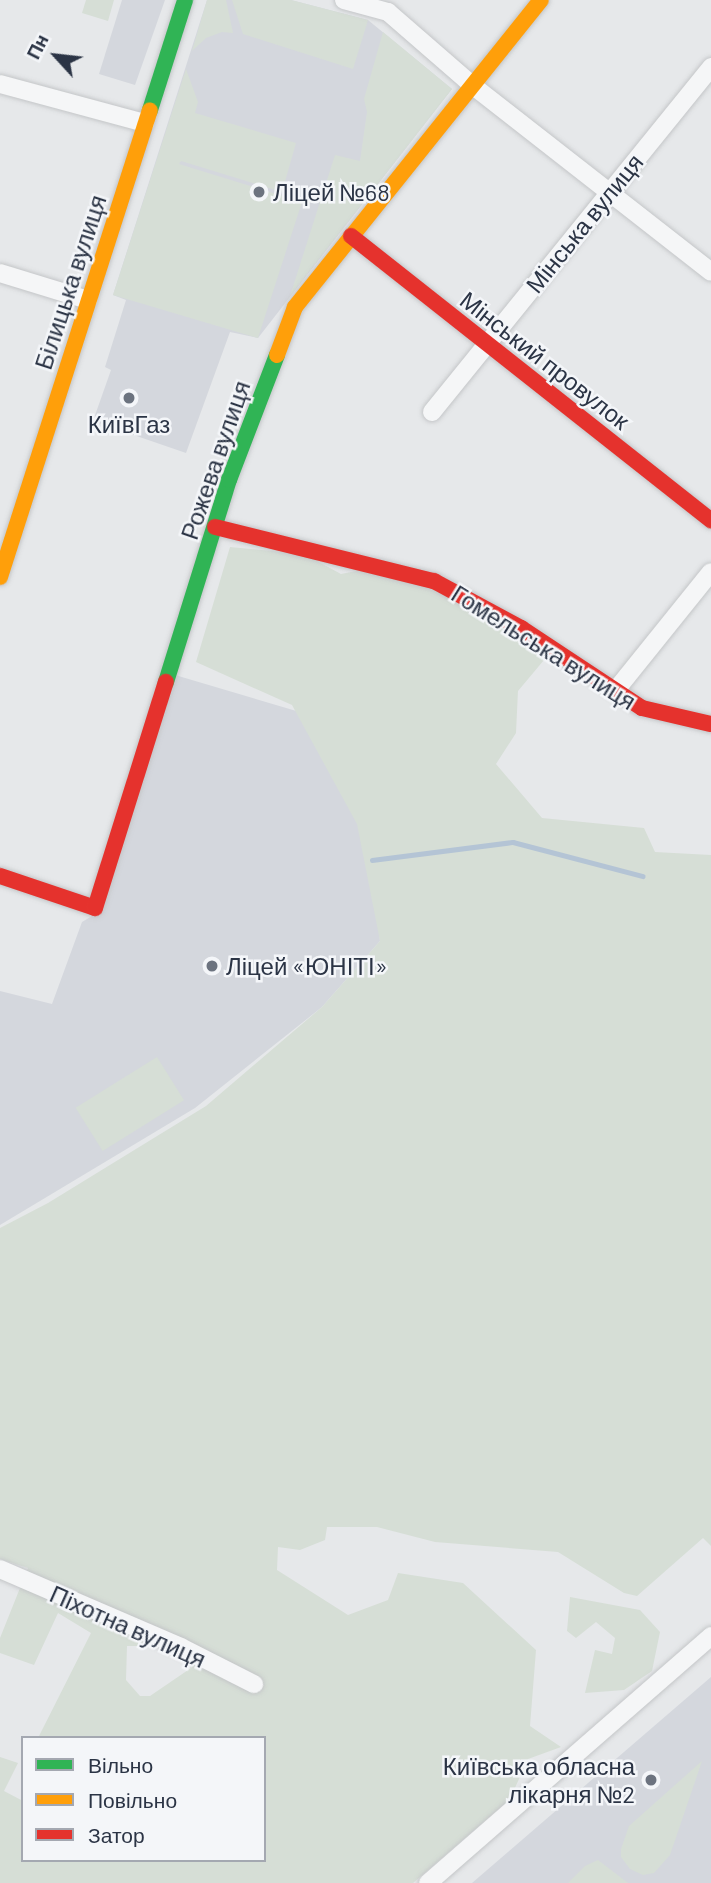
<!DOCTYPE html>
<meta charset="utf-8">
<style>
body{margin:0}
#map{position:relative;width:711px;height:1883px;overflow:hidden;background:#e6e8ea;font-family:Barlow,sans-serif}
div>[style]{position:absolute}
[style*='--x']{left:calc(var(--x)*1px);top:calc(var(--y)*1px);width:calc(var(--w)*1px);rotate:calc(var(--a)*1deg)}
.built>*{inset:0;background:#d4d7dd}
.green>*{inset:0;background:#d6ded6;transform-origin:0 0}
.stream>*{height:4.5px;margin:-2.25px;padding:0 2.25px;transform-origin:2.25px;border-radius:2.25px;background:#b4c4d5}
.roads{filter:drop-shadow(0 0 2px #c4c6c8) drop-shadow(0 0 2px #c4c6c8)}
.street>*{height:18px;margin:-9px;padding:0 9px;transform-origin:9px;border-radius:9px;background:#f5f6f7}
.fast>*{height:16px;margin:-8px;padding:0 8px;transform-origin:8px;border-radius:8px;background:#30b455}
.slow>*{height:16px;margin:-8px;padding:0 8px;transform-origin:8px;border-radius:8px;background:#ff9f0a}
.jam>*{height:16px;margin:-8px;padding:0 8px;transform-origin:8px;border-radius:8px;background:#e5322d}
.dots>*{width:19px;height:19px;translate:-50% -50%;box-sizing:border-box;border:4px solid #f4f6f9;border-radius:50%}
span{translate:-50% -50%;white-space:nowrap;text-align:center;line-height:1.15;-webkit-text-stroke:5px #f4f6f9;paint-order:stroke}
.poi-label{font-size:24px;color:#2b3445}
.left{translate:0 -50%;text-align:left}
.right{translate:-100% -50%;text-align:right}
.street-label{font-size:24px;color:#2b3445}
.legend{position:absolute;left:21px;top:1736px;width:245px;height:126px;box-sizing:border-box;background:#f4f6f9;border:2px solid #a4a8b1;margin:0;padding:9px 12px;list-style:none;font-size:21px;color:#2b3445}
.legend li{display:flex;align-items:center;gap:14px;height:35px}
.legend b{width:35px;border:2px solid #a4a8b1}
.north{position:absolute;left:21px;top:21px;width:70px;height:70px;-webkit-text-stroke:5px #f4f6f9;paint-order:stroke;rotate:297deg;font-size:19px;font-weight:700;line-height:28px;text-align:center;color:#2b3445}
.north::after{content:'';display:block;margin:auto;width:24px;height:32px;background:#2b3445;clip-path:polygon(50% 0,100% 100%,50% 72%,0 100%)}
</style>
<div id="map">
<div class="built">
<i style="clip-path:polygon(122px 0,165px 0,135px 85px,99px 74px)"></i>
<i style="clip-path:polygon(207px 0,291px 0,368px 20px,452px 89px,258px 338px,230px 332px,186px 453px,93px 421px,111px 370px,105px 367px,126px 300px,113px 295px)"></i>
<i style="clip-path:polygon(175px 675px,320px 718px,370px 840px,380px 941px,322px 1007px,195px 1108px,0 1225px,0 991px,52px 1004px,82px 922px,97px 913px)"></i>
<i style="clip-path:polygon(711px 1677px,711px 1883px,472px 1883px)"></i>
</div>
<div class="green">
<i style="clip-path:polygon(86px 0,114px 0,108px 21px,82px 13px)"></i>
<i style="clip-path:polygon(207px 0,226px 0,233px 33px,222px 32px,206px 38px,192px 51px)"></i>
<i style="clip-path:polygon(232px 0,291px 0,368px 20px,353px 69px,243px 34px)"></i>
<i style="clip-path:polygon(383px 32px,452px 89px,290px 296px,335px 155px,360px 161px,367px 112px,364px 99px)"></i>
<i style="clip-path:polygon(186px 69px,198px 102px,195px 113px,296px 143px,282px 192px,181px 161px,179px 164px,302px 202px,258px 338px,113px 295px)"></i>
<i style="clip-path:polygon(evenodd,230px 547px,304px 554px,341px 574px,372px 568px,433px 585px,524px 636px,544px 660px,518px 691px,516px 733px,496px 764px,542px 818px,644px 828px,655px 852px,711px 855px,711px 1546px,703px 1538px,637px 1596px,624px 1593px,558px 1552px,435px 1542px,377px 1527px,327px 1527px,325px 1540px,300px 1550px,278px 1547px,277px 1570px,348px 1615px,388px 1600px,398px 1573px,463px 1583px,536px 1650px,530px 1726px,561px 1747px,528px 1759px,510px 1799px,413px 1883px,0 1883px,0 1757px,18px 1763px,4px 1791px,23px 1801px,23px 1860px,264px 1860px,264px 1738px,38px 1738px,91px 1633px,58px 1613px,34px 1665px,0 1653px,0 1638px,28px 1568px,0 1559px,0 1228px,48px 1203px,206px 1106px,322px 1007px,380px 941px,357px 824px,292px 705px,196px 662px,230px 547px,127px 1646px,162px 1646px,191px 1668px,150px 1696px,140px 1696px,126px 1680px,127px 1646px)"></i>
<i style="left:157px;top:1057px;width:51px;height:96px;rotate:58deg"></i>
<i style="clip-path:polygon(570px 1597px,640px 1610px,660px 1632px,652px 1671px,624px 1690px,585px 1693px,595px 1650px,612px 1654px,615px 1638px,596px 1622px,576px 1638px,567px 1631px)"></i>
<i style="clip-path:polygon(702px 1761px,670px 1855px,654px 1873px,643px 1875px,630px 1869px,621px 1857px,621px 1849px,629px 1826px)"></i>
<i style="clip-path:polygon(598px 1860px,628px 1883px,568px 1883px,585px 1866px)"></i>
</div>
<div class="stream">
<i style="--x:372;--y:860;--w:142;--a:-7.3"></i>
<i style="--x:513;--y:842;--w:134;--a:14.7"></i>
</div>
<div class="roads">
<div class="street">
<i style="--x:344;--y:0;--w:46;--a:15.3"></i>
<i style="--x:388;--y:12;--w:111;--a:41"></i>
<i style="--x:472;--y:85;--w:303;--a:38"></i>
<i style="--x:0;--y:84;--w:150;--a:15.1"></i>
<i style="--x:0;--y:273;--w:92;--a:17.1"></i>
<i style="--x:432;--y:412;--w:444;--a:-51"></i>
<i style="--x:616;--y:690;--w:151;--a:-51.2"></i>
<i style="--x:0;--y:1569;--w:197;--a:23.3"></i>
<i style="--x:181;--y:1647;--w:82;--a:26.9"></i>
<i style="--x:428;--y:1883;--w:376;--a:-41.1"></i>
</div>
<div class="fast">
<i style="--x:150;--y:110;--w:115;--a:-72.3"></i>
<i style="--x:166;--y:682;--w:212;--a:-72.7"></i>
<i style="--x:229;--y:480;--w:134;--a:-69"></i>
</div>
<div class="slow">
<i style="--x:277;--y:355;--w:51;--a:-69.4"></i>
<i style="--x:295;--y:307;--w:393;--a:-51.3"></i>
<i style="--x:0;--y:577;--w:490;--a:-72.2"></i>
</div>
<div class="jam">
<i style="--x:351;--y:236;--w:459;--a:38.3"></i>
<i style="--x:215;--y:527;--w:226;--a:13.9"></i>
<i style="--x:434;--y:581;--w:99;--a:28.4"></i>
<i style="--x:521;--y:628;--w:145;--a:33.5"></i>
<i style="--x:642;--y:708;--w:71;--a:13.1"></i>
<i style="--x:0;--y:876;--w:100;--a:18.6"></i>
<i style="--x:95;--y:908;--w:237;--a:-72.6"></i>
</div>
</div>
<div class="dots">
<i style="left:259px;top:192px;background:#6c737f"></i>
<i style="left:129px;top:398px;background:#6c737f"></i>
<i style="left:212px;top:966px;background:#6c737f"></i>
<i style="left:651px;top:1780px;background:#6c737f"></i>
</div>
<div class="poi-label">
<span class="left" style="left:273px;top:192px">Ліцей №68</span>
<span style="left:129px;top:424px">КиївГаз</span>
<span class="left" style="left:226px;top:966px">Ліцей «ЮНІТІ»</span>
<span class="right" style="left:635px;top:1780px">Київська обласна<br>лікарня №2</span>
</div>
<div class="street-label">
<span style="left:584px;top:223px;rotate:-51deg">Мінська вулиця</span>
<span style="left:70px;top:282px;rotate:-72deg">Білицька вулиця</span>
<span style="left:545px;top:360px;rotate:38deg">Мінський провулок</span>
<span style="left:215px;top:460px;rotate:-71deg">Рожева вулиця</span>
<span style="left:544px;top:647px;rotate:32deg">Гомельська вулиця</span>
<span style="left:128px;top:1626px;rotate:24deg">Піхотна вулиця</span>
</div>
<ul class="legend">
<li><b style="height:9px;background:#30b455"></b>Вільно</li>
<li><b style="height:9px;background:#ff9f0a"></b>Повільно</li>
<li><b style="height:9px;background:#e5322d"></b>Затор</li>
</ul>
<div class="north">Пн</div>
</div>
